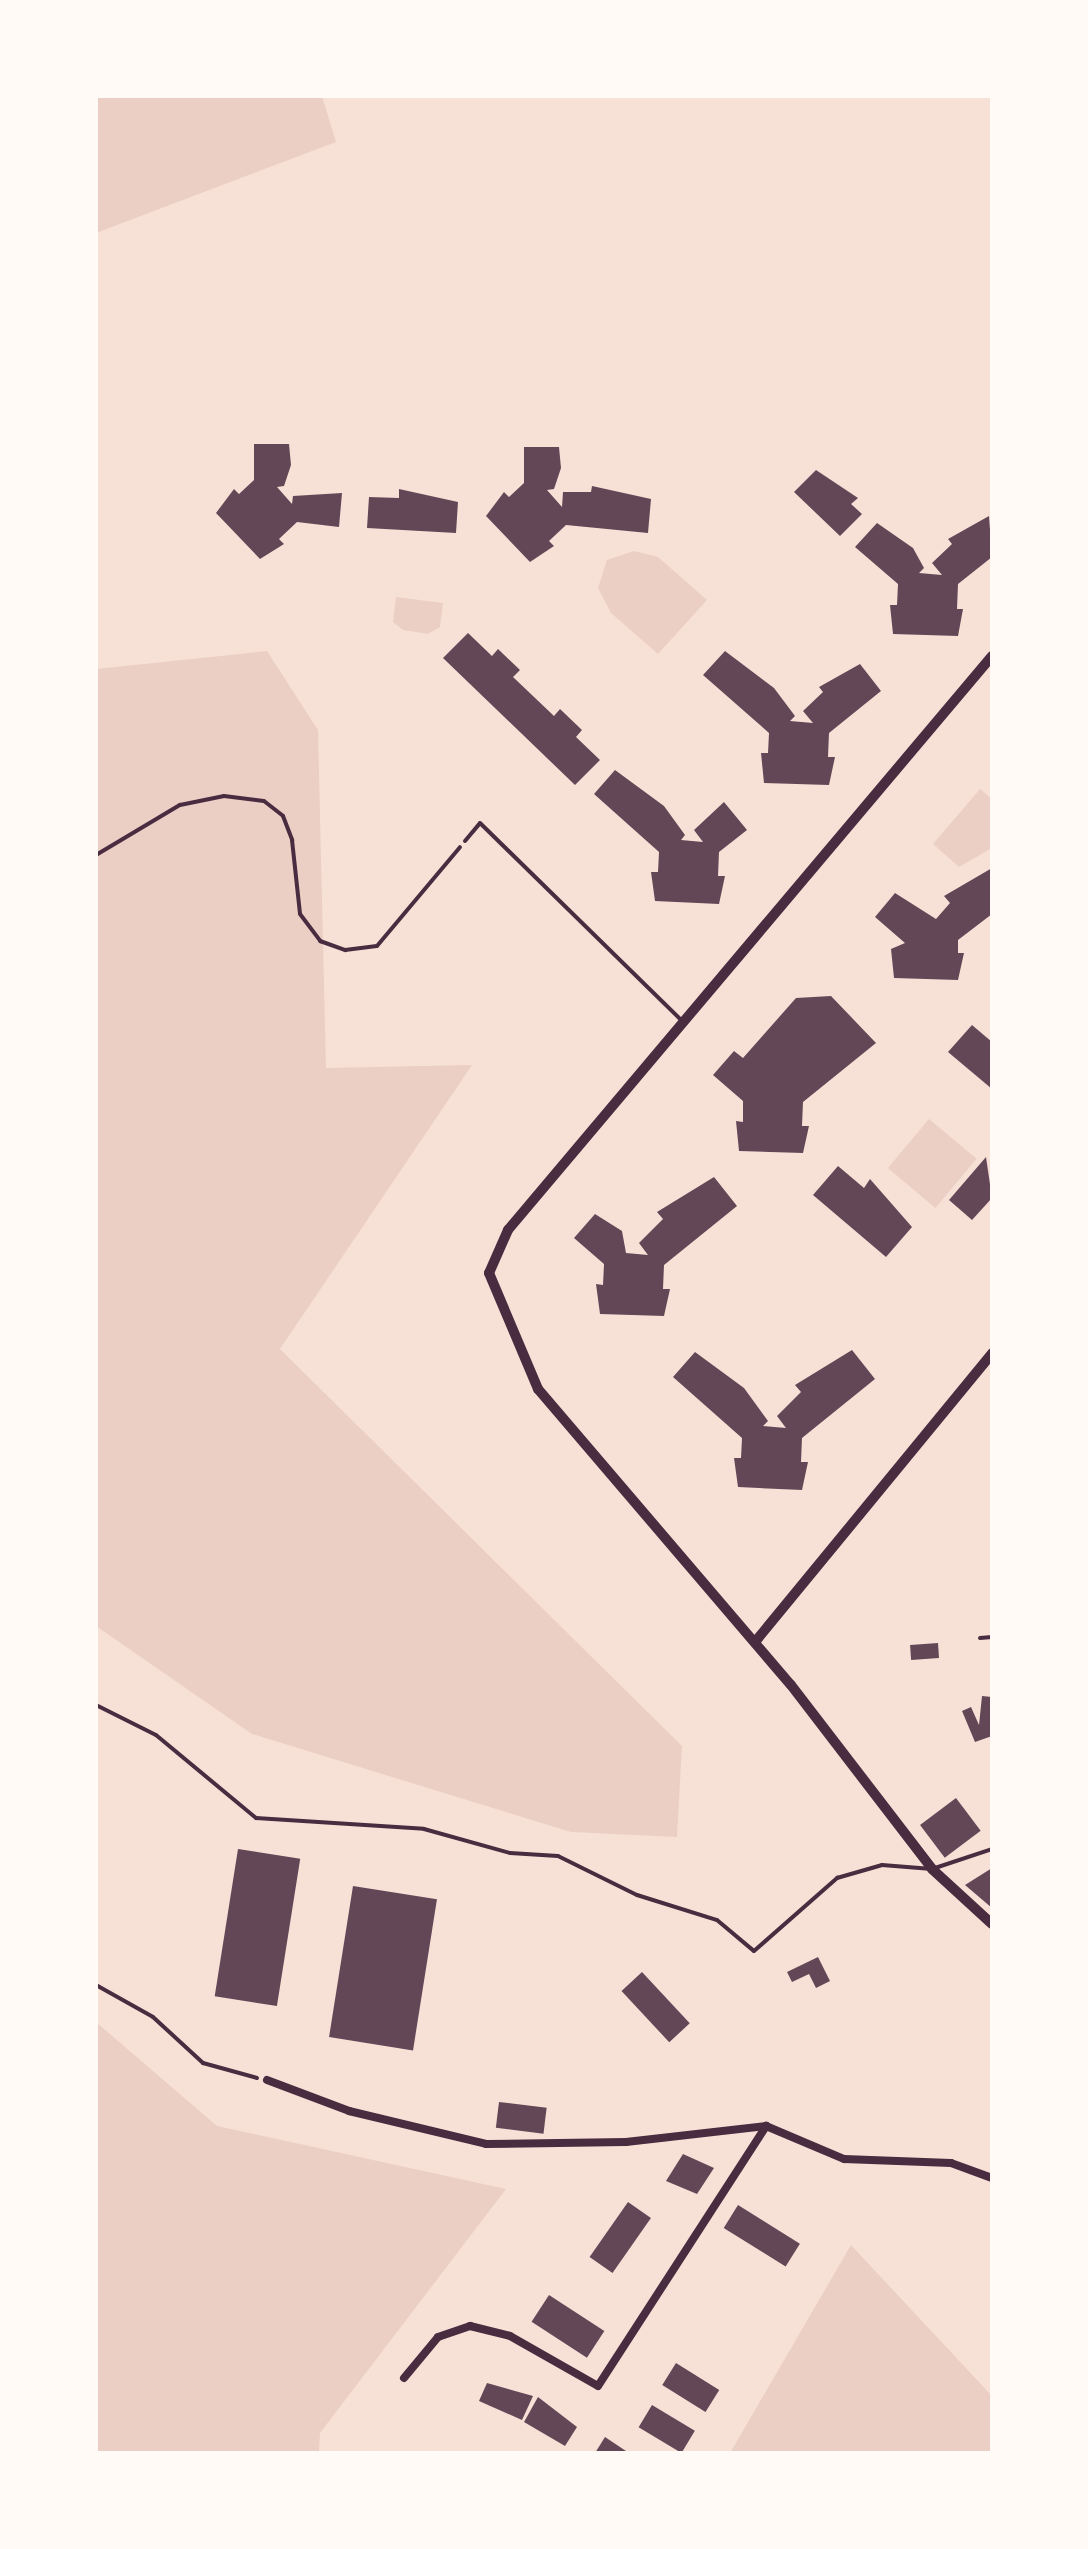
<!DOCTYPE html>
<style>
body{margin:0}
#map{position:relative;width:1088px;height:2549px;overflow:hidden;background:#f7e1d7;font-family:Figtree,sans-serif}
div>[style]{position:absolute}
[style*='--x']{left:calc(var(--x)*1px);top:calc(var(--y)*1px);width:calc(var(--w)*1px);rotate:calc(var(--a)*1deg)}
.green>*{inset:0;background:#ebcfc5;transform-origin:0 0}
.building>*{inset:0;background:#644757;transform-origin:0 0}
.path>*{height:4px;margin:-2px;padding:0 2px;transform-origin:2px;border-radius:2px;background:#4a2c40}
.service>*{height:4px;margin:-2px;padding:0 2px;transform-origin:2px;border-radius:2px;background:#4a2c40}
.minor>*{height:8px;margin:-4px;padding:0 4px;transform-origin:4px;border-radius:4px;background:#4a2c40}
.tertiary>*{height:10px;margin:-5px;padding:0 5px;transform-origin:5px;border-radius:5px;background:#4a2c40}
span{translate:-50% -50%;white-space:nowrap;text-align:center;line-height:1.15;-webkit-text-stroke:8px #fffaf5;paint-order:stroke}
.frame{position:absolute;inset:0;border:98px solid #fffaf5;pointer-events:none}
</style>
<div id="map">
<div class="green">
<i style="clip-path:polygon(96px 96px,322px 96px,336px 142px,96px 233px)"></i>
<i style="clip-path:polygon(634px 551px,658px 557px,707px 600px,658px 654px,611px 613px,598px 588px,607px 560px)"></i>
<i style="clip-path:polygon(396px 597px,443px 603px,440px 627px,428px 634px,403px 630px,393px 622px)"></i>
<i style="clip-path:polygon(267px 651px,318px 730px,326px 1068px,472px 1065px,280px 1349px,682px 1746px,677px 1837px,571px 1832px,252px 1734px,96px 1626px,96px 669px)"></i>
<i style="clip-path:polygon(980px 789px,992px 799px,992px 848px,959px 867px,933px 844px)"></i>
<i style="left:929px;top:1119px;width:62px;height:64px;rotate:40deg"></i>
<i style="clip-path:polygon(96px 2022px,217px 2126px,506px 2189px,320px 2433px,319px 2453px,96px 2453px)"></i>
<i style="clip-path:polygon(851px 2245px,992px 2396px,992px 2453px,730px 2453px)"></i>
</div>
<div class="building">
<i style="clip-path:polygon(254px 444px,289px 444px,291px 465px,284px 486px,277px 487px,292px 504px,293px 496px,342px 493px,339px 527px,297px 522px,279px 539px,284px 544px,260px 559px,216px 513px,234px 489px,239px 494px,254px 480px)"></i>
<i style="clip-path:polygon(524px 447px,559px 447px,561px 468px,554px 489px,547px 490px,562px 507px,563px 492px,591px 492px,592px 486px,651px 499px,648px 533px,566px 525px,549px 541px,554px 546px,530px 562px,486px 516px,504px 492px,509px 497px,524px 483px)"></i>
<i style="clip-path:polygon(816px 470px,858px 498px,851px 504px,862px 514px,840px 536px,794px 492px)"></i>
<i style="clip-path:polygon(399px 489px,458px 502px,456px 533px,367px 528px,369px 497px,399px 498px)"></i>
<i style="clip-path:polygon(989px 516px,992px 557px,958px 584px,957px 609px,963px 609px,958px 636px,893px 634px,890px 605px,897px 605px,898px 584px,855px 547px,877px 523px,913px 548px,924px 568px,919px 573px,942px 575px,932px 563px,952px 544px,948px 539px)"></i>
<i style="clip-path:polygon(468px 633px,492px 656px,498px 649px,520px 670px,513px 677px,554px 716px,560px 709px,582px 730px,576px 737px,600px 760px,575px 785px,443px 658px)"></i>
<i style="clip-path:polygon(725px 651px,774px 688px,795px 716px,790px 721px,813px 723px,803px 711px,823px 692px,819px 687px,860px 664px,881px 691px,829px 733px,828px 757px,835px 757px,829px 785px,764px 783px,761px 753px,768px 753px,769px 733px,703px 675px)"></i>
<i style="clip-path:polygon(615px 770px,664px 806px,685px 835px,681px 840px,703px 842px,694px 830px,724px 802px,747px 830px,719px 852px,718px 876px,725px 876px,719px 904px,655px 901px,651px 872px,658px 872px,659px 852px,594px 794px)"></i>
<i style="clip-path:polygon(992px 868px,992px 914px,958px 940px,958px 953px,964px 953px,958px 980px,894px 978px,891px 949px,905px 943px,875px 917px,895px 893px,936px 919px,950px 903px,944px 896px)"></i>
<i style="clip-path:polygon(831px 996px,876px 1043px,803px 1102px,802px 1126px,809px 1126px,803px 1153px,739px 1151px,736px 1121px,743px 1122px,743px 1101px,713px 1075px,734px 1051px,743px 1058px,796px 998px)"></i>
<i style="clip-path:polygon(972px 1025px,992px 1042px,992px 1089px,948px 1052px)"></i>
<i style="clip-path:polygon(986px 1157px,992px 1198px,972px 1220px,949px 1200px)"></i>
<i style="clip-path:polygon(838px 1166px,864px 1188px,870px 1179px,912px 1227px,886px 1257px,813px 1195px)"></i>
<i style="clip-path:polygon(714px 1177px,737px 1206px,664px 1265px,663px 1289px,670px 1289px,664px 1316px,600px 1314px,596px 1284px,603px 1285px,604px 1264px,574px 1238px,595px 1214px,622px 1231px,626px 1253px,648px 1255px,639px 1243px,663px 1219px,657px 1212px)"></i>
<i style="clip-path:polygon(852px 1350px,875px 1379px,802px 1438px,801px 1462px,808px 1462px,802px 1490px,738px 1487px,734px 1458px,741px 1458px,742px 1438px,673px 1377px,695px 1352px,744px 1388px,768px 1421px,763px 1426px,786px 1428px,777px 1416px,801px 1392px,795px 1385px)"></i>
<i style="left:938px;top:1643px;width:15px;height:28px;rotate:86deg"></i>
<i style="clip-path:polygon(982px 1696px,992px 1697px,992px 1736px,975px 1742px,962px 1711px,971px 1707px,979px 1725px)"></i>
<i style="left:956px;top:1798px;width:41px;height:45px;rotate:53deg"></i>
<i style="left:238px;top:1849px;width:63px;height:149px;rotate:9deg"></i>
<i style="clip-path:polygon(992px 1868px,992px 1908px,965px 1885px)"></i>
<i style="left:353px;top:1886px;width:85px;height:153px;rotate:9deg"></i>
<i style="clip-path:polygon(818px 1957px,830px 1981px,816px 1988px,809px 1974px,792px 1982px,787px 1972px)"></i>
<i style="left:642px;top:1972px;width:70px;height:28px;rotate:47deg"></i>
<i style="left:499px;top:2102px;width:48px;height:26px;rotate:7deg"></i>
<i style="clip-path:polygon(683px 2154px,714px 2168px,697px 2194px,666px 2181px)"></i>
<i style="left:628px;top:2202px;width:28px;height:67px;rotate:35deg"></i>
<i style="left:738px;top:2205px;width:73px;height:27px;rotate:32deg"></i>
<i style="left:549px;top:2295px;width:66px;height:32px;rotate:33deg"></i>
<i style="left:676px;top:2363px;width:51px;height:26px;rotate:32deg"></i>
<i style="clip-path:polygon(487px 2383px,533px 2396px,522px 2420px,479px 2401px)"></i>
<i style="clip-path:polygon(538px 2397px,577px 2427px,565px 2446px,524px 2422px)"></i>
<i style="left:652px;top:2405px;width:50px;height:26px;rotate:31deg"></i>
<i style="clip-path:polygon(605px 2437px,629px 2453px,595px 2453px)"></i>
</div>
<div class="path">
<i style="--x:96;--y:855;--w:98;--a:-30.8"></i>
<i style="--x:180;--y:805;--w:45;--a:-11.6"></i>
<i style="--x:224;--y:796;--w:40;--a:7.1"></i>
<i style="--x:264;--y:801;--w:24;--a:38"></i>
<i style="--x:283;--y:816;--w:26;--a:69"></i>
<i style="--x:292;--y:840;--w:74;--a:83.8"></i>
<i style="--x:300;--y:914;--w:34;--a:53"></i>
<i style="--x:320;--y:941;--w:27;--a:20"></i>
<i style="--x:345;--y:950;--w:32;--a:-7"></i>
<i style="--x:377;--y:946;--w:129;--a:-50"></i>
<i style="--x:96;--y:1985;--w:65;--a:29.3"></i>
<i style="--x:153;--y:2017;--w:68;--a:42.6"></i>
<i style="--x:203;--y:2063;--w:56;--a:15.5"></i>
</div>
<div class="service">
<i style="--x:465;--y:841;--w:23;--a:-50"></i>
<i style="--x:480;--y:823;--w:283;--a:44.4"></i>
<i style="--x:980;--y:1638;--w:12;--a:-5"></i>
<i style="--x:96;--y:1705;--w:67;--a:26.6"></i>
<i style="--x:156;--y:1735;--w:130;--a:39.7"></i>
<i style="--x:256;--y:1818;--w:168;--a:3.7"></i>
<i style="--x:424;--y:1829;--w:89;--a:15.6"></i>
<i style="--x:510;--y:1853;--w:48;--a:3.6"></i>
<i style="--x:558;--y:1856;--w:88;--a:26.3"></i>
<i style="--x:637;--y:1895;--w:84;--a:17.4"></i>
<i style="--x:717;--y:1920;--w:48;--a:40"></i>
<i style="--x:754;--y:1951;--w:111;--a:-41.3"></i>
<i style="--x:837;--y:1878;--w:47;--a:-16.1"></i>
<i style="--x:882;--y:1865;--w:50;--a:4.6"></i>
<i style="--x:932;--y:1869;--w:63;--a:-18.4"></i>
</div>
<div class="minor">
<i style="--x:267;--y:2080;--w:88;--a:20.7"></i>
<i style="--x:349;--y:2111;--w:141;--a:13.5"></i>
<i style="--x:486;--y:2144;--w:140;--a:-0.8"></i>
<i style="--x:626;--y:2142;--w:141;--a:-6.5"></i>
<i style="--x:766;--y:2126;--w:85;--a:22.9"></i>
<i style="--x:844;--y:2159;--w:107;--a:2.1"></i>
<i style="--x:951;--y:2163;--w:44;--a:20.1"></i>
<i style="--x:404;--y:2378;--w:53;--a:-50.3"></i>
<i style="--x:438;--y:2337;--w:34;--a:-19"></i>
<i style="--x:470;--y:2326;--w:41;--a:14"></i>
<i style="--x:510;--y:2336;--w:101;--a:29.6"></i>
<i style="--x:598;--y:2386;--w:310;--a:-57.1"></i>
</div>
<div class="tertiary">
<i style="--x:992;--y:656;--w:751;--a:130.14"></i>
<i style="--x:508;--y:1230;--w:47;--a:113.8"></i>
<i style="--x:489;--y:1273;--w:126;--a:67.1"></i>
<i style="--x:538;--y:1389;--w:389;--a:49.5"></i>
<i style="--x:791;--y:1685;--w:232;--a:52.5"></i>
<i style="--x:932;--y:1869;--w:81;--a:42.5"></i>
<i style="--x:755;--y:1642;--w:374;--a:-50.6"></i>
</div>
<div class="frame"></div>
</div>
